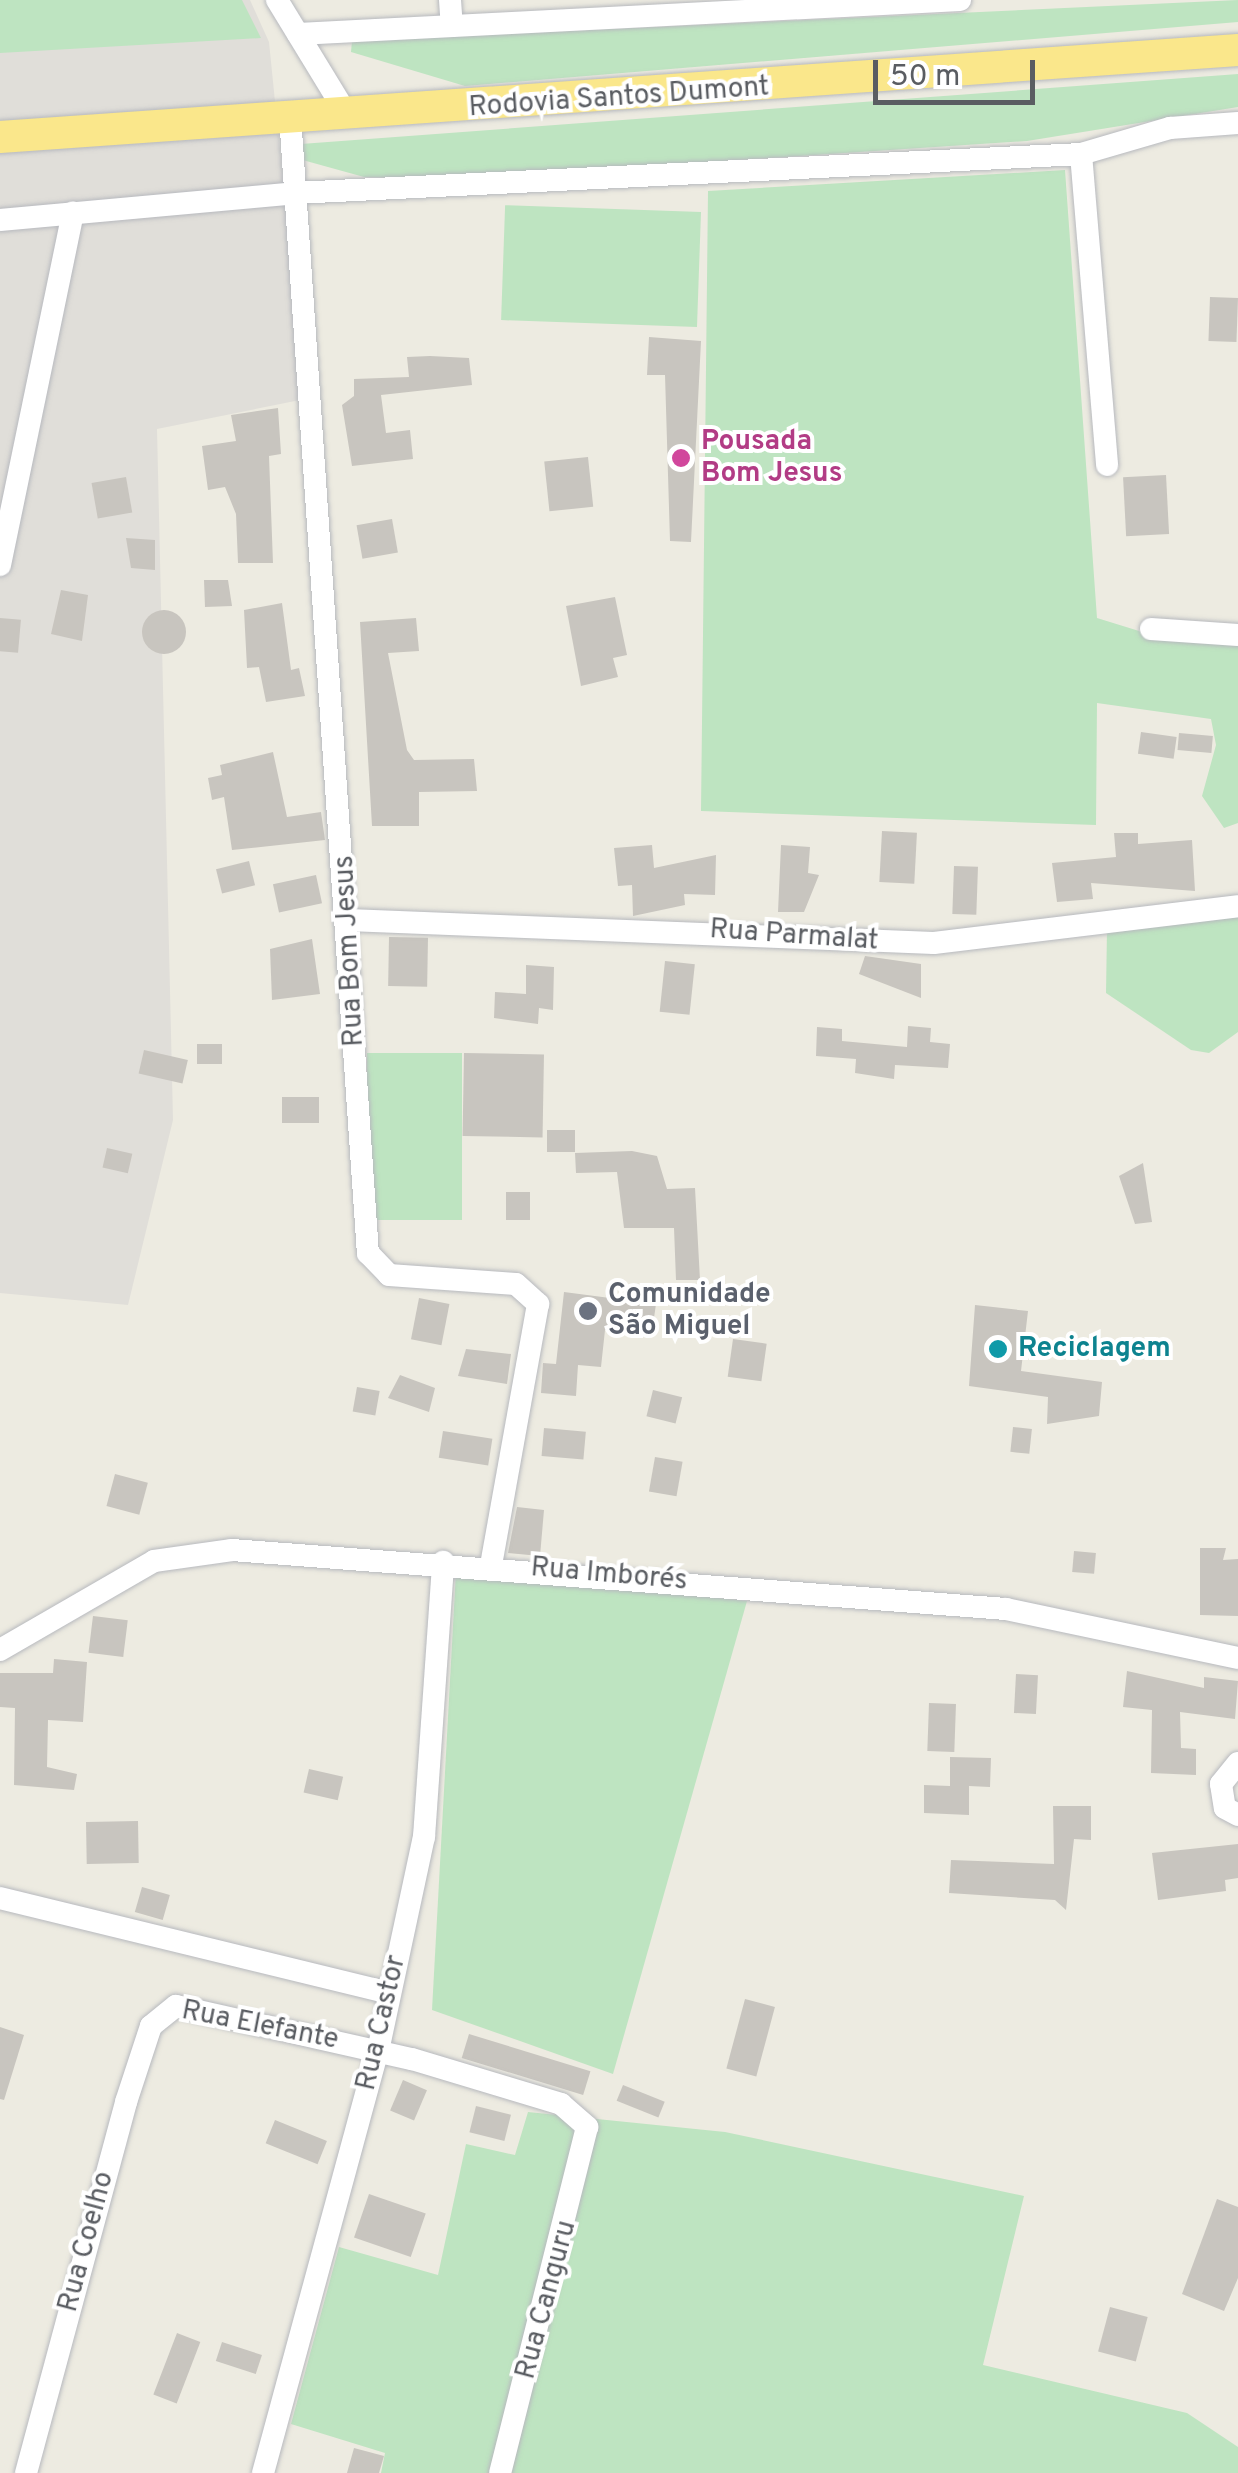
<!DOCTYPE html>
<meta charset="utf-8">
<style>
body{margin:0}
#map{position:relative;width:1238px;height:2473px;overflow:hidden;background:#edebe1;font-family:Overpass,sans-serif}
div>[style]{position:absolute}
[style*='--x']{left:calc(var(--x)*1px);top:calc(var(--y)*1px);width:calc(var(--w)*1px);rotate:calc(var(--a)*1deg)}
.industrial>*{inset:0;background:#e0ded9}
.green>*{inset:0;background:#bee4c1;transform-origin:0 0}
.building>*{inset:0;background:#c8c5bf;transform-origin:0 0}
.round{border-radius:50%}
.roads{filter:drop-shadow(0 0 2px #b7b9be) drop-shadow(0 0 2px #b7b9be)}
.minor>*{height:22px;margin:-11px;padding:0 11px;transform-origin:11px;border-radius:11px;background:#fff}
.highway>*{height:32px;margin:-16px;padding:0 16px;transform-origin:16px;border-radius:16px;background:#fae78b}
.dots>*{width:28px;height:28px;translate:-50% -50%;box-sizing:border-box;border:5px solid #fff;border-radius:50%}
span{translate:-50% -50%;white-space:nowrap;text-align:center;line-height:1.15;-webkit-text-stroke:8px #fff;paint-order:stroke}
.street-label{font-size:28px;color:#5a5d62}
.hotel-label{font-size:28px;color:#b23c85;font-weight:700}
.left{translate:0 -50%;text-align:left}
.worship-label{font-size:28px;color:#5b616d;font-weight:700}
.culture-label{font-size:28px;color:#0d838f;font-weight:700}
.scale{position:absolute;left:873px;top:60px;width:162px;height:45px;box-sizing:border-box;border:5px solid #5a5d62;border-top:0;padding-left:12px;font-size:30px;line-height:35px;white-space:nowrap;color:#5a5d62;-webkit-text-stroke:8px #fff;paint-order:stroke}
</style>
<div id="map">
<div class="industrial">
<i style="clip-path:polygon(0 0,250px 0,269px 42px,305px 399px,157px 429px,173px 1120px,128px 1305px,0 1293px)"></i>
</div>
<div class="green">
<i style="clip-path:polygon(0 0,242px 0,261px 38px,0 53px)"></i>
<i style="clip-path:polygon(1238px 0,1238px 22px,465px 86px,351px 52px,352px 41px)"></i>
<i style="clip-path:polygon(1238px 74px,1238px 107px,1027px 141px,449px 179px,364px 177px,299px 159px,301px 144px)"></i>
<i style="clip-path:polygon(1065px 170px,1097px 618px,1152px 635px,1238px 641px,1238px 823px,1224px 828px,1202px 796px,1216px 745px,1211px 719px,1097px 703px,1096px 825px,701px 811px,708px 191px)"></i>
<i style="left:701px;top:212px;width:115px;height:196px;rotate:92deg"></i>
<i style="clip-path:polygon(1238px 915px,1238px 1032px,1209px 1053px,1191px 1050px,1106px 993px,1107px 930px)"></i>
<i style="left:367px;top:1053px;width:95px;height:167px"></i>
<i style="clip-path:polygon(456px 1571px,747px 1601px,613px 2074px,432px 2010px)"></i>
<i style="clip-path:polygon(528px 2112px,725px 2132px,1024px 2196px,983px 2365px,1187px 2413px,1238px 2447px,1238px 2473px,381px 2473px,385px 2453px,291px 2424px,339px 2247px,438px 2275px,466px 2144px,515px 2155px)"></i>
</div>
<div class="building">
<i style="left:1210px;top:297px;width:28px;height:44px;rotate:2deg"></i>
<i style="clip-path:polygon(649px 337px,701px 341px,691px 542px,670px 541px,665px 375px,647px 375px)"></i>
<i style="clip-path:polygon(430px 356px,469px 358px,472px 385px,381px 395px,386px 433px,410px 430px,413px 459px,352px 466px,342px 405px,354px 396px,354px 379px,409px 377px,407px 357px)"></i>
<i style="clip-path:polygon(278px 408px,281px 454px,269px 456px,273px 563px,238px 563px,236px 514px,225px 487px,208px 490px,202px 446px,236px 441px,231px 415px)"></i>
<i style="left:588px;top:457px;width:50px;height:44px;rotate:84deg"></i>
<i style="left:1166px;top:475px;width:59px;height:43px;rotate:87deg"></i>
<i style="left:126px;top:477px;width:36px;height:35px;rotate:80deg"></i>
<i style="left:392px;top:519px;width:34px;height:36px;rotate:80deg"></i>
<i style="clip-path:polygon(126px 538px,155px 540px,155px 570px,131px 568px)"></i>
<i style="clip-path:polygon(204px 580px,228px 580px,232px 606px,205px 607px)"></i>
<i style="clip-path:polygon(61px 590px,88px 595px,82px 641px,51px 634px)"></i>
<i style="clip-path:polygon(615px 597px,627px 655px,613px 658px,618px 677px,581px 686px,566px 606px)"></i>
<i style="clip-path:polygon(282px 603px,291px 670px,299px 668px,305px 696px,266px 702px,259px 667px,247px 668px,244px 610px)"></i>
<i class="round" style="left:142px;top:610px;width:44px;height:44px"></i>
<i style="left:0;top:618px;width:21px;height:33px;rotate:5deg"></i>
<i style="clip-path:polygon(416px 618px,419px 651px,388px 653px,407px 750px,414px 760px,474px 759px,477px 791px,419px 792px,419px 826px,372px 826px,360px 622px)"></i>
<i style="left:1141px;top:732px;width:36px;height:22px;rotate:8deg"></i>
<i style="left:1179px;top:733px;width:34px;height:17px;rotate:5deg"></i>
<i style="clip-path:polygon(273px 752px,287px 817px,321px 812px,325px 840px,232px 850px,224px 797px,212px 800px,208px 778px,222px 775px,220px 765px)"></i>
<i style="left:882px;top:831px;width:35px;height:51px;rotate:3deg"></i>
<i style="clip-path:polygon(1114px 833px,1138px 833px,1138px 844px,1192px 840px,1195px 891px,1091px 883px,1093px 899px,1057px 902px,1052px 863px,1116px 857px)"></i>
<i style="clip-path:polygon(652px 845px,654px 868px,716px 855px,715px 895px,684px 894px,685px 905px,633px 916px,632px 885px,618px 886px,614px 848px)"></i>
<i style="clip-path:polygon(781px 845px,810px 847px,808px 873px,819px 875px,804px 912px,778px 912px)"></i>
<i style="left:249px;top:861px;width:25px;height:34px;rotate:76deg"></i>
<i style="left:954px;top:866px;width:24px;height:48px;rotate:2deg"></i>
<i style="left:316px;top:875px;width:29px;height:44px;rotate:78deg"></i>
<i style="left:389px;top:937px;width:39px;height:49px;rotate:1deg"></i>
<i style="clip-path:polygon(312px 939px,320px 994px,272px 1000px,270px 949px)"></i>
<i style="clip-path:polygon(865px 956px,921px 964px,921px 998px,859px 974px)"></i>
<i style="left:665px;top:961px;width:30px;height:51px;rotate:6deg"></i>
<i style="clip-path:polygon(526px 965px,554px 967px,553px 1010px,539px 1008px,538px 1024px,494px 1018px,495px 992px,526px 994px)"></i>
<i style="clip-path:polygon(908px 1026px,931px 1028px,930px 1042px,950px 1044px,948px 1068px,895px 1065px,894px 1079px,855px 1073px,856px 1059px,816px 1056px,817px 1027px,842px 1029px,842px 1041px,907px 1047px)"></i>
<i style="left:197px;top:1044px;width:25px;height:20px"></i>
<i style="left:144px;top:1050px;width:45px;height:24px;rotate:13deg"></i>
<i style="left:464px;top:1053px;width:80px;height:83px;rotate:1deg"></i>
<i style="left:282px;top:1097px;width:37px;height:26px"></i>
<i style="left:547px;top:1130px;width:28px;height:22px"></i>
<i style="left:107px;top:1148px;width:26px;height:20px;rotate:13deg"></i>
<i style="clip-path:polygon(632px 1151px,657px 1156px,667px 1189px,695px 1188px,700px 1280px,676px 1280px,674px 1228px,624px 1228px,617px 1172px,576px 1173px,575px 1153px)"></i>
<i style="clip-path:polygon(1143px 1163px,1152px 1222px,1135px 1224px,1119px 1176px)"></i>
<i style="left:506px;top:1192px;width:24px;height:28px"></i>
<i style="clip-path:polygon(564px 1292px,656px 1304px,652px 1332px,605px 1330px,601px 1367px,578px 1365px,576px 1396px,541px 1393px,543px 1363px,556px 1364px)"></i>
<i style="left:419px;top:1298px;width:31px;height:42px;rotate:11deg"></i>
<i style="clip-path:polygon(975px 1305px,1028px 1311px,1021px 1371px,1102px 1382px,1099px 1416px,1047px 1424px,1048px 1397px,969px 1386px)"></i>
<i style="left:733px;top:1339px;width:34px;height:38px;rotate:8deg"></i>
<i style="clip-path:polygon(466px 1349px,511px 1354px,507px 1384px,458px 1376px)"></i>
<i style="clip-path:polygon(400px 1375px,435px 1388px,429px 1412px,388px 1398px)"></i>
<i style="left:357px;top:1387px;width:23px;height:25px;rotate:10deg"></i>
<i style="left:653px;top:1390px;width:30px;height:27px;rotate:14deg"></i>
<i style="left:1013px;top:1427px;width:19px;height:25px;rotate:6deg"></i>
<i style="left:544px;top:1428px;width:42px;height:28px;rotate:5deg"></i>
<i style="left:443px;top:1431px;width:50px;height:27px;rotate:9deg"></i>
<i style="left:655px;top:1457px;width:28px;height:35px;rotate:10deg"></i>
<i style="left:115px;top:1474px;width:34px;height:33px;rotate:15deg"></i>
<i style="clip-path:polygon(517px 1507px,544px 1510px,540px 1556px,508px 1553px)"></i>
<i style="clip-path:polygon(1200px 1548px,1226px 1548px,1223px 1560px,1238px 1559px,1238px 1616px,1200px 1615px)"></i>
<i style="left:1074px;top:1551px;width:22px;height:21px;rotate:5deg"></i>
<i style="left:93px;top:1616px;width:35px;height:37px;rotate:7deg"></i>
<i style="clip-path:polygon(54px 1659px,87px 1662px,83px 1722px,48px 1720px,47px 1767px,77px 1774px,74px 1790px,14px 1785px,15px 1708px,0 1707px,0 1673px,53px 1673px)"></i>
<i style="clip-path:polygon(1127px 1671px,1204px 1688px,1204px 1677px,1238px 1681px,1235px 1719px,1180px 1712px,1181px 1748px,1196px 1749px,1196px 1775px,1151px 1773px,1152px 1710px,1123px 1707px)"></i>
<i style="left:1016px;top:1674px;width:22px;height:39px;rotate:3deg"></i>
<i style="left:929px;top:1703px;width:27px;height:48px;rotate:2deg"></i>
<i style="clip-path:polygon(950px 1757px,991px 1758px,990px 1787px,969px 1786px,969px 1815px,924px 1813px,924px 1785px,950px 1786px)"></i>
<i style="left:309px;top:1769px;width:35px;height:24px;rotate:13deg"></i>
<i style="clip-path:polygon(1053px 1806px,1091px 1806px,1091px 1840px,1074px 1839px,1066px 1910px,1055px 1900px,949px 1893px,951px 1860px,1054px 1864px)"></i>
<i style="left:138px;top:1821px;width:42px;height:52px;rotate:89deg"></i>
<i style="clip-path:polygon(1238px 1844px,1238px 1878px,1225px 1880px,1226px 1891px,1158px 1900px,1152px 1853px)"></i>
<i style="left:142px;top:1887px;width:29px;height:26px;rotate:16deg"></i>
<i style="left:745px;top:1999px;width:31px;height:72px;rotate:15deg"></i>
<i style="clip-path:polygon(0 2027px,24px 2035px,4px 2100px,0 2099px)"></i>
<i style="left:469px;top:2034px;width:127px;height:25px;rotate:17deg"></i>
<i style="left:403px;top:2080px;width:26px;height:33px;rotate:23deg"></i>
<i style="left:623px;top:2085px;width:45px;height:17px;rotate:22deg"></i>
<i style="left:476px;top:2106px;width:36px;height:27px;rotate:14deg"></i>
<i style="left:275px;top:2120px;width:56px;height:25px;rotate:22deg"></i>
<i style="left:369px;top:2194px;width:60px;height:46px;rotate:19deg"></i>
<i style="clip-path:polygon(1217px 2199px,1238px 2207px,1238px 2278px,1224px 2311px,1182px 2294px)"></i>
<i style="left:1110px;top:2307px;width:39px;height:46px;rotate:15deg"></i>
<i style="left:177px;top:2333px;width:25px;height:66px;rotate:21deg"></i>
<i style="left:222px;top:2342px;width:42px;height:20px;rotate:18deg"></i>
<i style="clip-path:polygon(354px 2448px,384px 2456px,379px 2473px,347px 2473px)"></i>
</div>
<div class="roads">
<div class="minor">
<i style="--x:277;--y:0;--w:132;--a:58.6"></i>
<i style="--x:450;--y:0;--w:26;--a:86"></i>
<i style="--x:298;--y:34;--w:663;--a:-2.94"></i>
<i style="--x:290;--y:116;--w:1140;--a:86.08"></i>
<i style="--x:368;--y:1253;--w:30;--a:46"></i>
<i style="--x:389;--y:1275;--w:127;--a:4.1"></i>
<i style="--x:516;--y:1284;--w:30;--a:42"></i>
<i style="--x:538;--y:1304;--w:264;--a:100.2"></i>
<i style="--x:1081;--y:154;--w:312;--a:85.2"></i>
<i style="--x:0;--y:220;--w:296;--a:-5.2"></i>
<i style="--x:295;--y:193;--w:787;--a:-2.84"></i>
<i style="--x:1081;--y:154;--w:93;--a:-16.3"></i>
<i style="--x:1170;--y:128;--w:68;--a:-4.2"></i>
<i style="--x:0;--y:565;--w:360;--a:-78.3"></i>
<i style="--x:1151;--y:629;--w:87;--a:3.9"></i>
<i style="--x:348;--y:920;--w:586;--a:2.25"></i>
<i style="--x:934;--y:943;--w:306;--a:-6.9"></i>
<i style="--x:0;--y:1650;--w:178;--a:-30"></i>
<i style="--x:154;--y:1561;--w:79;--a:-8"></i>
<i style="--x:232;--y:1550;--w:776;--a:4.36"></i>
<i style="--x:1006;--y:1609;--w:237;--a:11.9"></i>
<i style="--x:1238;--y:1763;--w:27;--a:129"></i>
<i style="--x:1221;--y:1784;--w:24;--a:81"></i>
<i style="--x:1225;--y:1808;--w:15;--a:28"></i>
<i style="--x:0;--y:1898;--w:401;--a:13.7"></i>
<i style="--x:26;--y:2473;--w:384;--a:-74.9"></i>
<i style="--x:126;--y:2102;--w:80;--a:-71.8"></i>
<i style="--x:151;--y:2026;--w:32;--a:-39"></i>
<i style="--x:176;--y:2006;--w:242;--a:12.7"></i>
<i style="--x:412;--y:2059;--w:156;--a:16.8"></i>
<i style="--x:561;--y:2104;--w:35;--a:41"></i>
<i style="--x:587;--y:2127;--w:357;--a:104.1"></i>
<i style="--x:263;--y:2473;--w:437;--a:-74.8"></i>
<i style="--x:378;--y:2051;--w:219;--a:-77.9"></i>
<i style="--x:424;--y:1837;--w:276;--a:-86"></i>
</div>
<div class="highway">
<i style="--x:0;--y:137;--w:1241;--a:-4.02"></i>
</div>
</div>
<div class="dots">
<i style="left:681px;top:458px;background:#d1479c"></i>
<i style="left:588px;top:1311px;background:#6b7280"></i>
<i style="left:998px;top:1349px;background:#0f9aa8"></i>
</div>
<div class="street-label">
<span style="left:619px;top:98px;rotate:-4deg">Rodovia Santos Dumont</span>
<span style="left:794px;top:936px;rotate:4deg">Rua Parmalat</span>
<span style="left:350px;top:951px;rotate:-93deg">Rua Bom Jesus</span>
<span style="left:609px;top:1575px;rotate:5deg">Rua Imborés</span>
<span style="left:382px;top:2023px;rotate:-77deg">Rua Castor</span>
<span style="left:260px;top:2026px;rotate:11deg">Rua Elefante</span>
<span style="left:87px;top:2242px;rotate:-75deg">Rua Coelho</span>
<span style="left:547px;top:2300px;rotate:-75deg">Rua Canguru</span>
</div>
<div class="hotel-label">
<span class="left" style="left:701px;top:458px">Pousada<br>Bom Jesus</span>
</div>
<div class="worship-label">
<span class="left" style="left:608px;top:1311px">Comunidade<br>São Miguel</span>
</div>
<div class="culture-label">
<span class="left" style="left:1018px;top:1349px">Reciclagem</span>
</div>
<div class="scale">50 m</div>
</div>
